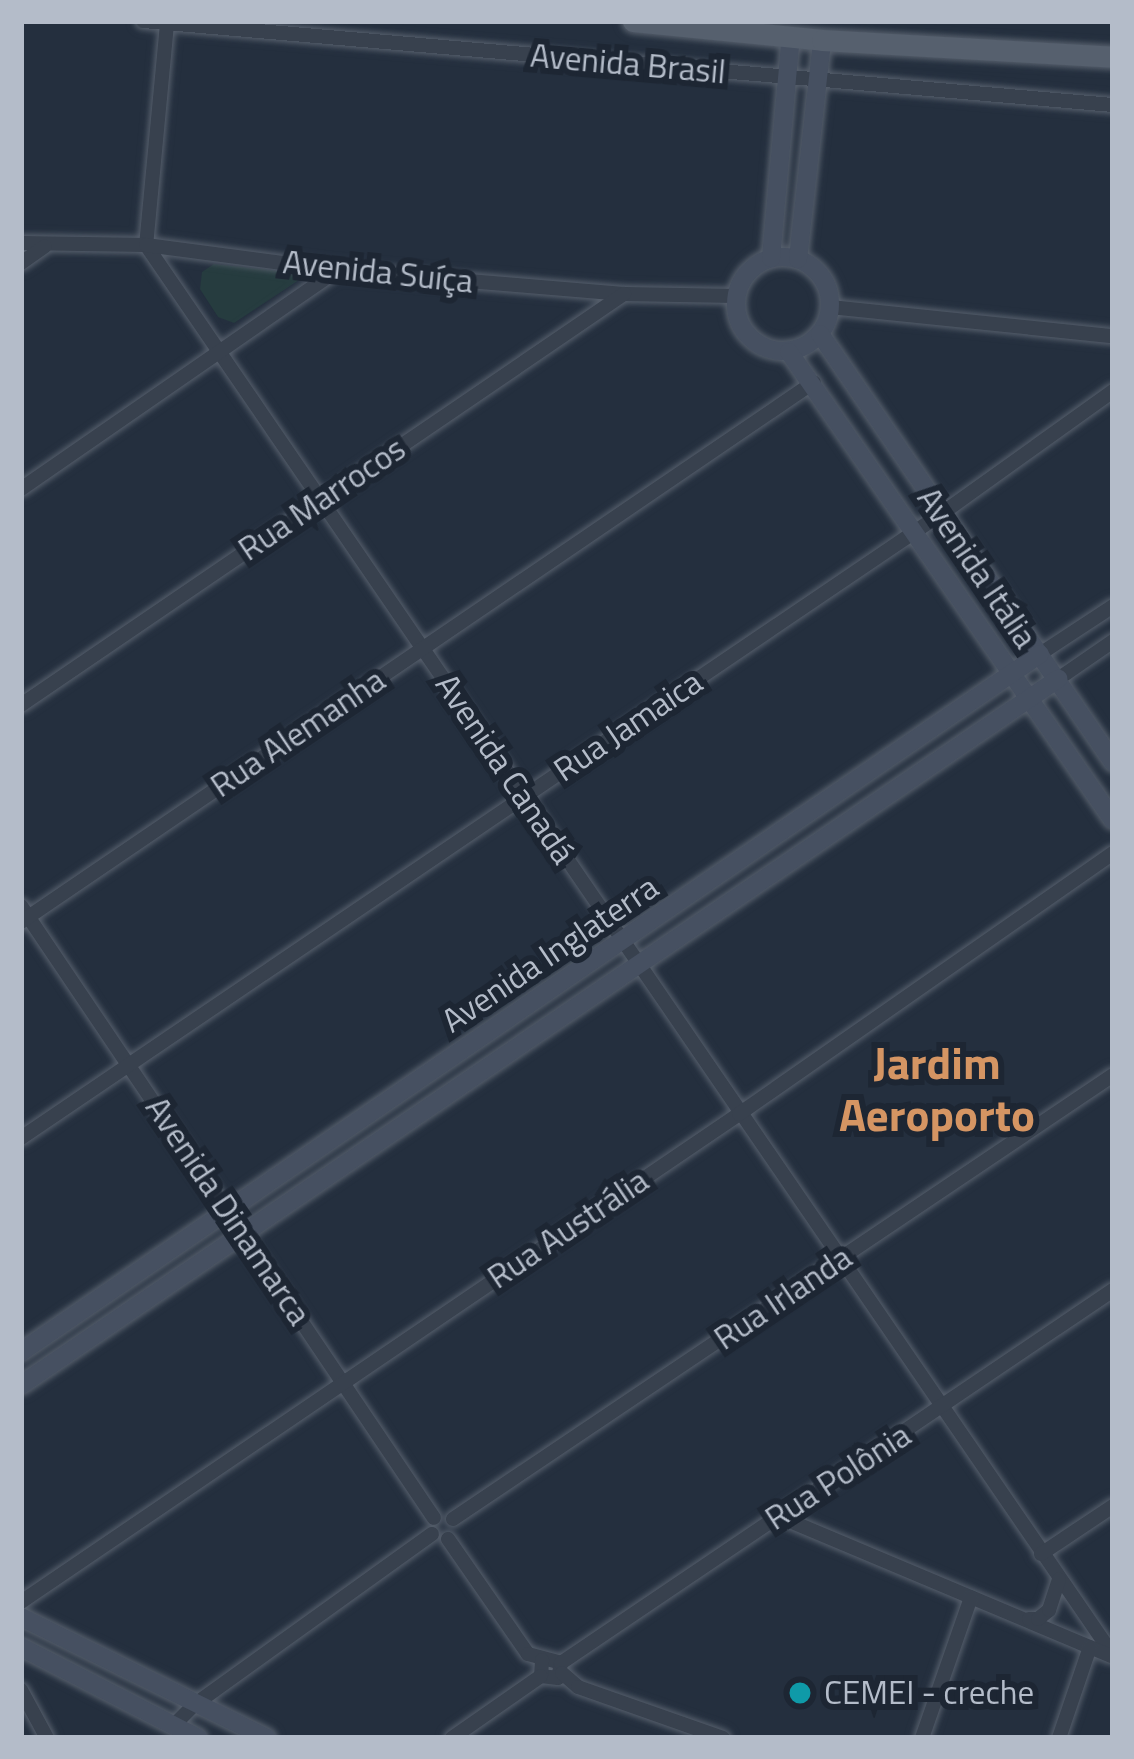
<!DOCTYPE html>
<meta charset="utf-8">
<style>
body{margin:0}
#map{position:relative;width:1134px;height:1759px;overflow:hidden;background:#242f3e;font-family:"Titillium Web",sans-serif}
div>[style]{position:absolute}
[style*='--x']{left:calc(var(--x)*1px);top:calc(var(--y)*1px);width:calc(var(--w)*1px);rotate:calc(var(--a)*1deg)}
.green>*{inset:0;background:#263c3f}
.roads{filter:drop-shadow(0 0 3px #565f6c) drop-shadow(0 0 3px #565f6c)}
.street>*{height:14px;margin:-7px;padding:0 7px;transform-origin:7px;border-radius:7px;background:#38414e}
.secondary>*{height:18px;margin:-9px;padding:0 9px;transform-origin:9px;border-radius:9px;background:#465061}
.secondary>.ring{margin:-9px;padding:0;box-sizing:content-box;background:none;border:18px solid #465061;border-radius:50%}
.primary>*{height:21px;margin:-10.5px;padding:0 10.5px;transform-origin:10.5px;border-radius:10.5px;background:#56606e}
.dots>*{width:33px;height:33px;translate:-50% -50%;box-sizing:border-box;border:6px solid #1d2633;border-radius:50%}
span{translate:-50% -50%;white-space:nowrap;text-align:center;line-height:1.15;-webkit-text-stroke:12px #1d2633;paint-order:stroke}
.street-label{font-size:33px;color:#b4bcc9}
.poi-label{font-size:33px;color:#b4bcc9}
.left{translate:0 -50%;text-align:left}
.district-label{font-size:45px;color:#d59563;font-weight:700}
.frame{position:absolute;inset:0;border:24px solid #b4bcc9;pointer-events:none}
</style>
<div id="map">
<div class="green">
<i style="clip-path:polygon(214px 264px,300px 273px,302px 278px,234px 323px,218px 317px,200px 289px,202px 272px)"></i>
</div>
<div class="roads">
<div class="street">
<i style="--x:143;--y:21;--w:974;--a:4.95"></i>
<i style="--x:167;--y:24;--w:222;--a:95.4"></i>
<i style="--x:146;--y:245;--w:1710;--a:55.56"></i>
<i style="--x:21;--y:243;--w:125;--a:0.9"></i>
<i style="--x:146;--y:245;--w:193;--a:7.5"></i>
<i style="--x:337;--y:270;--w:288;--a:4.8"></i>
<i style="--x:624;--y:294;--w:112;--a:1"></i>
<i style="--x:21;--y:263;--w:29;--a:-35"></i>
<i style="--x:830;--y:307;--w:284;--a:5.9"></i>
<i style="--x:21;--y:489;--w:384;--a:-34.7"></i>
<i style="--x:1040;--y:654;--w:87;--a:-33.3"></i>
<i style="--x:1058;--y:679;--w:67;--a:-34.6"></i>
<i style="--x:21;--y:705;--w:730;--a:-34.28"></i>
<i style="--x:21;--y:906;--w:738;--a:55.99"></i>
<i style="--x:21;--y:922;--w:959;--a:-34.25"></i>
<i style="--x:21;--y:1138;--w:1115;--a:-34.15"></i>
<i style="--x:944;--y:512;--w:208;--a:-35.6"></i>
<i style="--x:778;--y:1516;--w:361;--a:22.8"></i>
<i style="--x:453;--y:1519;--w:795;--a:-33.93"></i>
<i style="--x:448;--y:1539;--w:140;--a:55.2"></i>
<i style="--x:528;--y:1654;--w:34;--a:15"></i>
<i style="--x:561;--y:1663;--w:15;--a:101"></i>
<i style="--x:558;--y:1678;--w:17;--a:-173"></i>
<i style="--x:541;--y:1676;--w:16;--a:-86"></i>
<i style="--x:1041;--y:1554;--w:87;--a:-33.7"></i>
<i style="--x:21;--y:1602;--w:868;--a:-34.2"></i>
<i style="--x:739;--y:1114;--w:456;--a:-34.9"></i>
<i style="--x:1029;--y:1619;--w:9;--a:0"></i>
<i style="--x:1038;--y:1619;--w:14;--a:-39"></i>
<i style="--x:1049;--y:1610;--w:32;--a:-72"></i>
<i style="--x:561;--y:1663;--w:666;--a:-34.05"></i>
<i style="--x:562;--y:1673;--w:21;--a:41"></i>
<i style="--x:578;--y:1687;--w:154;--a:19.4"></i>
<i style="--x:21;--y:1690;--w:55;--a:61.6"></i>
<i style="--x:173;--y:1726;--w:30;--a:-45"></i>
<i style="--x:194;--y:1705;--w:293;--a:-35.7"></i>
<i style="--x:452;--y:1738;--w:108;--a:-34.9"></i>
<i style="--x:922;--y:1738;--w:149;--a:-70.8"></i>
<i style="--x:1059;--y:1738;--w:96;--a:-71.2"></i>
</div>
<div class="secondary">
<i class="ring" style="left:736px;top:257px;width:76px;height:76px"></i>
<i style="--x:771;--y:258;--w:223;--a:-84.9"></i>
<i style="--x:798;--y:259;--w:220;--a:-83.7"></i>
<i style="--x:820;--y:334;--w:519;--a:55.61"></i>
<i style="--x:789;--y:352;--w:569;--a:55.3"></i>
<i style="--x:21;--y:1352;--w:1235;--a:-34.41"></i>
<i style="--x:21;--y:1385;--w:1255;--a:-34.25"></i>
<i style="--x:21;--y:1617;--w:274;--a:26.2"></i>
<i style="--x:21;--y:1647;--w:199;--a:27.2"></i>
</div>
<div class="primary">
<i style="--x:633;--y:21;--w:190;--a:5.7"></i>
<i style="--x:822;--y:40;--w:291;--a:3.3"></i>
</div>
</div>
<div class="dots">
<i style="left:800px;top:1693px;background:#0f9aa8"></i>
</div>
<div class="street-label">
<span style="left:628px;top:64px;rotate:5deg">Avenida Brasil</span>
<span style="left:378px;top:272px;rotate:6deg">Avenida Suíça</span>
<span style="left:322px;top:499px;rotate:-34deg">Rua Marrocos</span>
<span style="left:977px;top:568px;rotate:56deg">Avenida Itália</span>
<span style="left:628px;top:726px;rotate:-34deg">Rua Jamaica</span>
<span style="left:298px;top:733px;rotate:-34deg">Rua Alemanha</span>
<span style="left:505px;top:769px;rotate:56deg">Avenida Canadá</span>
<span style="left:550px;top:954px;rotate:-34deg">Avenida Inglaterra</span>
<span style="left:228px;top:1211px;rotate:56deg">Avenida Dinamarca</span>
<span style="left:568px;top:1229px;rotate:-34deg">Rua Austrália</span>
<span style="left:783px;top:1298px;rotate:-34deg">Rua Irlanda</span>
<span style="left:838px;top:1477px;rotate:-33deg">Rua Polônia</span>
</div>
<div class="poi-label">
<span class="left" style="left:824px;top:1693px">CEMEI - creche</span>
</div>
<div class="district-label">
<span style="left:937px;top:1089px">Jardim<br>Aeroporto</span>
</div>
<div class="frame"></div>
</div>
